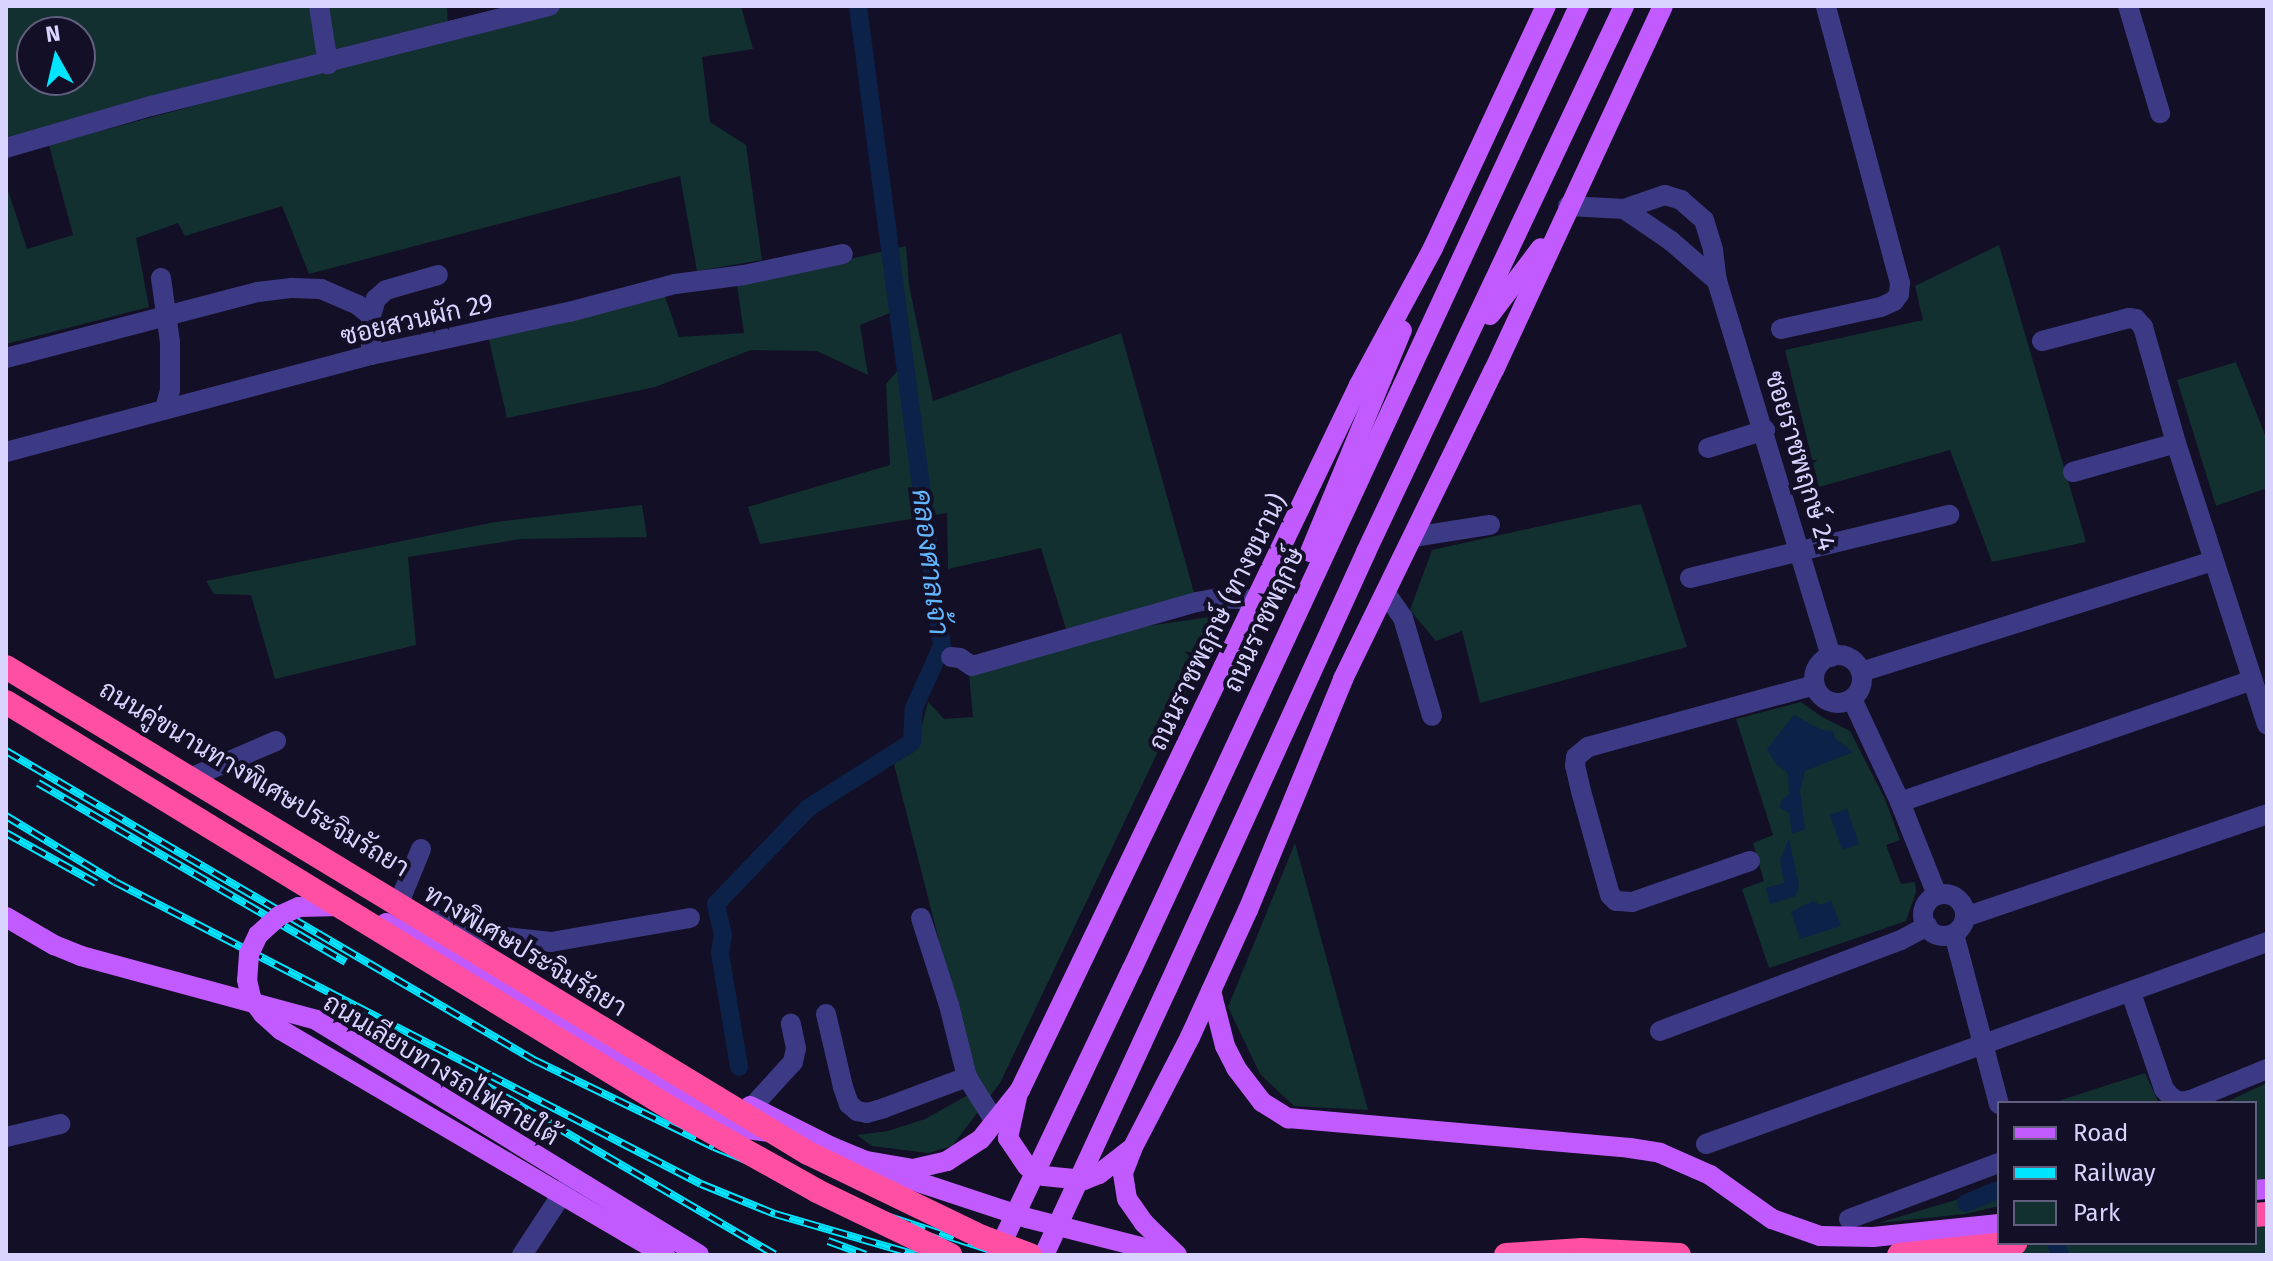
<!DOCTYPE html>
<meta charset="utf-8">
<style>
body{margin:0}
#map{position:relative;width:2273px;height:1261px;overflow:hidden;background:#130f26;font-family:"Fira Sans",Sarabun,sans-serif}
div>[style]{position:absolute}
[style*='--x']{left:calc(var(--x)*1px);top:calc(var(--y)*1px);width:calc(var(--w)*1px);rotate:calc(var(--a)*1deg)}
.green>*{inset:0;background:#12302f}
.water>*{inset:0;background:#0c2248;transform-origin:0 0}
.canal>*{height:18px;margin:-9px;padding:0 9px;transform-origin:9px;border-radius:9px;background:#0c2248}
.minor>*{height:20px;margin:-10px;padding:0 10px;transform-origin:10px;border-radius:10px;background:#3d3a85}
.minor>.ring{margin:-10px;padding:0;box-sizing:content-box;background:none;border:20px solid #3d3a85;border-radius:50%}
.major>*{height:20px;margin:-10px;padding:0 10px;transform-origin:10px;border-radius:10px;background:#c25bff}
.highway>*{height:24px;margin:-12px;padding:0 12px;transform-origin:12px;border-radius:12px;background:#ff4fa3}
.rail>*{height:8px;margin-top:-4px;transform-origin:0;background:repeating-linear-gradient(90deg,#130f26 0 15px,#00e5ff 0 30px);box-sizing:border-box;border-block:2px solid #00e5ff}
.major-bridge>*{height:20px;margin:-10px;padding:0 10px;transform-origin:10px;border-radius:10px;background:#c25bff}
.highway-bridge>*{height:24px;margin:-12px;padding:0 12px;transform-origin:12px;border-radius:12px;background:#ff4fa3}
span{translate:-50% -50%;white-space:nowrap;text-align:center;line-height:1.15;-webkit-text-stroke:8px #130f26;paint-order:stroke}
.street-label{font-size:26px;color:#d9d4ff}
.water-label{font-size:28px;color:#62b6ff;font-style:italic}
.frame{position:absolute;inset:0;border:8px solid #d9d4ff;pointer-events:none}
.legend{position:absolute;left:1997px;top:1101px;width:260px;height:144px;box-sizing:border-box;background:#130f26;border:2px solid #625e7d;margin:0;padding:10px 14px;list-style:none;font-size:24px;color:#d9d4ff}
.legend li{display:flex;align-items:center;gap:16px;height:40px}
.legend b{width:40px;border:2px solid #625e7d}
.north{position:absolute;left:16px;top:16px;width:80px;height:80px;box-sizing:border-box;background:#130f26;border:2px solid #625e7d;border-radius:50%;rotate:352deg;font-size:22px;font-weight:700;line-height:32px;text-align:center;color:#d9d4ff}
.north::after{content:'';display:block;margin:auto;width:28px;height:36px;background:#00e5ff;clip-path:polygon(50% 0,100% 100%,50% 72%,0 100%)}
</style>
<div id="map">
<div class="green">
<i style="clip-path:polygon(evenodd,6px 6px,447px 6px,448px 26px,6px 142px,6px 6px,32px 32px,80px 32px,80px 80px,32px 80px,32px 32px)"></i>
<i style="clip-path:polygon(563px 6px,741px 6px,753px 49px,702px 57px,710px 122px,746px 145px,762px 260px,697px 271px,680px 176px,309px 274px,282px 206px,185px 236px,178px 223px,136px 238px,149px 307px,6px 344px,6px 184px,27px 249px,73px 235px,49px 145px)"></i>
<i style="clip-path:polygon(1999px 245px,2086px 542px,1992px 562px,1950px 450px,1819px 487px,1785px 350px,1923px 320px,1915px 286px)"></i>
<i style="clip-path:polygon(906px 246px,909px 285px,933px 401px,1121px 333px,1195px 596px,1066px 629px,1041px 548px,948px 569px,947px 513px,760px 544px,748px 507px,890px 465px,886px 384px,899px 369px,890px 313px,860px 325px,868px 375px,817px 351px,751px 350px,655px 387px,507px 418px,488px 336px,664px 294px,679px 337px,744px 333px,737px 285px)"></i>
<i style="clip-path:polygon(2236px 362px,2267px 440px,2267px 488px,2216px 506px,2177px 380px)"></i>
<i style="clip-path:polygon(1641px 504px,1687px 647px,1480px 703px,1462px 631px,1436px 641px,1410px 610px,1432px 550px)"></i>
<i style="clip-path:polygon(642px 505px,647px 537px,521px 539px,408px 557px,416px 645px,275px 679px,251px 595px,214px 594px,206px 581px,495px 522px)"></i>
<i style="clip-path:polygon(1223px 615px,1000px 1083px,952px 1146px,928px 1153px,872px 1146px,857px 1135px,888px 1131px,925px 1119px,977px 1090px,894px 764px,915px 751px,928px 702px,944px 719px,973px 717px,969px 674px,1107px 632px)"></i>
<i style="clip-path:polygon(1801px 702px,1822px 717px,1850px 731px,1885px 799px,1900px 840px,1886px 845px,1901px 884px,1915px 882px,1916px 892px,1906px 921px,1769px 968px,1742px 889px,1764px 881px,1753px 843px,1773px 835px,1736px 719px)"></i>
<i style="clip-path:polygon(1295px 843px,1368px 1110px,1294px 1106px,1260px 1074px,1228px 1007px)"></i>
<i style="clip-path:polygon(2145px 1073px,2159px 1103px,2052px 1103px)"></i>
<i style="clip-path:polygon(2267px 1083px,2267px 1181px,2255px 1182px,2255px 1103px,2224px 1103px)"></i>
<i style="clip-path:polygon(1999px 1187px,1999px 1206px,1965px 1214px,1878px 1223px)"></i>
<i style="clip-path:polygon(2267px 1202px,2267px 1255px,1991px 1255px,1999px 1243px,2255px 1243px,2255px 1203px)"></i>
</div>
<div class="water">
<i style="clip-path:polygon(1794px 715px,1822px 730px,1833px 731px,1835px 738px,1853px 752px,1805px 771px,1800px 791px,1805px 829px,1792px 834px,1789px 813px,1780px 808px,1781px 801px,1789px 794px,1788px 773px,1776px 764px,1767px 749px)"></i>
<i style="left:1847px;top:809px;width:37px;height:18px;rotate:71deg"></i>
<i style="clip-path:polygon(1789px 839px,1799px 885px,1796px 896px,1770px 904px,1766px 888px,1784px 883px,1780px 859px)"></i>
<i style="clip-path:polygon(1813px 901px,1820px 905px,1831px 901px,1841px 926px,1800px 939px,1791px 912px)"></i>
</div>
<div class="canal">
<i style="--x:739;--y:1067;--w:116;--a:-99.5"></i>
<i style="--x:720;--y:953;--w:18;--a:-81"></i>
<i style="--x:723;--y:935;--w:32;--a:-103"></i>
<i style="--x:716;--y:904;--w:133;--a:-46.2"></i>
<i style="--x:808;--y:808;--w:123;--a:-32.4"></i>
<i style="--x:912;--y:742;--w:34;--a:-87"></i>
<i style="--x:914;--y:708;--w:68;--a:-65.7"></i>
<i style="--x:942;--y:646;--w:645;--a:-97.48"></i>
<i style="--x:1966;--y:1203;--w:35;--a:-22"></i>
<i style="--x:2056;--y:1243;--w:13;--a:72"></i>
</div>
<div class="minor">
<i style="--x:319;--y:6;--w:59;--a:81.2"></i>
<i style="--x:2128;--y:6;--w:112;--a:73.3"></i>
<i style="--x:6;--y:148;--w:151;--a:-16.2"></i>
<i style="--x:151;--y:106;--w:411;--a:-14.1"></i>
<i style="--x:1568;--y:206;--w:56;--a:3.1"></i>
<i style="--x:1624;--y:209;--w:43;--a:-18.9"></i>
<i style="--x:1665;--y:195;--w:17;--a:17"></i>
<i style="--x:1681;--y:200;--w:30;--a:41"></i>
<i style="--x:1704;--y:220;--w:31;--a:73"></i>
<i style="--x:1713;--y:250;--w:31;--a:83"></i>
<i style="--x:1717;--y:281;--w:393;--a:73.1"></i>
<i style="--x:1624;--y:209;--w:57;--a:34.2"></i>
<i style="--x:1671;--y:241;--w:61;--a:41"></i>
<i style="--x:161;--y:278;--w:65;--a:82"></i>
<i style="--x:170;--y:342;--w:48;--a:90"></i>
<i style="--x:170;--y:390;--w:20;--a:105"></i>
<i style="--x:1781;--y:329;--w:102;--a:-12.4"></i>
<i style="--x:1881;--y:307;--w:14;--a:-25"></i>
<i style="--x:1894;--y:301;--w:9;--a:-54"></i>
<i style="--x:1899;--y:294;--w:11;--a:-85"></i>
<i style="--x:1900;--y:283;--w:287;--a:-105"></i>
<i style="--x:2042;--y:341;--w:90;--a:-14.8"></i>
<i style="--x:2129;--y:318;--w:7;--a:8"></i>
<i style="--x:2136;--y:319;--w:11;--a:49"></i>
<i style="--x:2143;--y:327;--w:121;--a:74.1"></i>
<i style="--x:2176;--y:443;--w:296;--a:72.1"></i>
<i style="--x:371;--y:355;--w:39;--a:-90"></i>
<i style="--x:371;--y:316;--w:18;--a:-74"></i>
<i style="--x:376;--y:299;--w:13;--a:-42"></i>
<i style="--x:386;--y:290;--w:54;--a:-16.1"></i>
<i style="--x:6;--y:358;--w:260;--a:-14.7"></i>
<i style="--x:258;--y:292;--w:34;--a:-7"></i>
<i style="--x:292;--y:288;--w:29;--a:2"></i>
<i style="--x:321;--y:289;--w:40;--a:23.4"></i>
<i style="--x:358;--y:305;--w:17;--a:40"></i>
<i style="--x:1708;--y:448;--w:60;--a:-17.5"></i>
<i style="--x:6;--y:452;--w:378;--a:-14.9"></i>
<i style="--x:371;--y:355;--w:203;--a:-12.3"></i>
<i style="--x:569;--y:312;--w:110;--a:-14.8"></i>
<i style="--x:675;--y:284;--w:70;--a:-7.4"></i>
<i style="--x:744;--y:275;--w:101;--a:-12"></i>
<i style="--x:2073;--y:472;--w:107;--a:-15.7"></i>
<i style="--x:1413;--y:537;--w:78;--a:-8.9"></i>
<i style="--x:1690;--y:578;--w:267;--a:-13.7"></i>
<i style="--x:1387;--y:595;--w:28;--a:55"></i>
<i style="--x:1403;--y:618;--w:102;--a:73.5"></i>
<i class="ring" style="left:1814px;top:655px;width:28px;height:28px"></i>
<i style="--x:951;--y:657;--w:9;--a:6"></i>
<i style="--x:960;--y:658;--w:14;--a:34"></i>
<i style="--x:972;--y:666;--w:234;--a:-15.9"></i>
<i style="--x:1197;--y:602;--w:21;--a:-11"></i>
<i style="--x:1218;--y:598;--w:40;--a:2.9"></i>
<i style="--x:1861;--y:672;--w:369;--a:-17.5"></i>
<i style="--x:1852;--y:699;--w:114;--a:65"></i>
<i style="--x:1900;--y:802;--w:100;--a:68.3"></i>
<i style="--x:197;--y:775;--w:86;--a:-23.3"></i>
<i style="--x:1900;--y:802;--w:373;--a:-19.1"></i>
<i style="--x:1750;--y:861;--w:125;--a:160.8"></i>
<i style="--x:1632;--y:902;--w:16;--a:-176"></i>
<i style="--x:1616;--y:901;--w:8;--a:-135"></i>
<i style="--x:1610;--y:895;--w:108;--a:-105.6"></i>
<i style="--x:1581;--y:791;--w:26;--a:-103"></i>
<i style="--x:1575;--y:766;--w:9;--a:-84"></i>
<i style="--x:1576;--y:757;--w:16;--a:-40"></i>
<i style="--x:1588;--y:747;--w:235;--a:-15.3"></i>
<i class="ring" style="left:1923px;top:894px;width:22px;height:22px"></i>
<i style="--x:401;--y:898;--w:53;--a:-67.8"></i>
<i style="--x:1965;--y:917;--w:319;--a:-18.8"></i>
<i style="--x:921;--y:918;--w:91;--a:72.2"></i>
<i style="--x:949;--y:1005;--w:74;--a:76"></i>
<i style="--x:967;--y:1077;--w:51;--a:57.9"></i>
<i style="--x:436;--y:920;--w:71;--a:13.8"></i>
<i style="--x:505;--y:937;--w:46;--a:6.2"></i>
<i style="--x:551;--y:942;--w:141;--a:-9.8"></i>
<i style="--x:1954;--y:934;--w:176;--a:75.2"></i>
<i style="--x:2131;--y:993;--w:102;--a:71"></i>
<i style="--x:2164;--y:1089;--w:11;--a:49"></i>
<i style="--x:2171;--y:1097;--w:9;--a:32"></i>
<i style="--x:2179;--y:1102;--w:12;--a:-9"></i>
<i style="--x:2191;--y:1100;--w:82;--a:-22.2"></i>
<i style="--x:826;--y:1014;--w:75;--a:76.9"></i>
<i style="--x:843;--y:1087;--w:18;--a:71"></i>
<i style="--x:849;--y:1104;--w:11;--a:41"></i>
<i style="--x:857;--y:1111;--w:10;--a:11"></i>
<i style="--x:867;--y:1113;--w:18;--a:-16"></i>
<i style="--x:884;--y:1108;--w:89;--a:-20.5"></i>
<i style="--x:1660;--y:1031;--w:258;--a:-20.7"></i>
<i style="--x:1901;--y:940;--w:30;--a:-28"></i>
<i style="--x:752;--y:1107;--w:61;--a:-47.7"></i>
<i style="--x:793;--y:1062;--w:14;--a:-78"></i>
<i style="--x:796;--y:1048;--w:25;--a:-102"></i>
<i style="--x:6;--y:1137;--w:56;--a:-13.5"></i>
<i style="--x:1706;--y:1144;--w:596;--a:-19.8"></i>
<i style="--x:1849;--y:1219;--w:160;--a:-20.5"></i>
<i style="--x:522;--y:1255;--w:87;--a:-56.7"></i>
</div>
<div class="major">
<i style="--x:1490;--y:315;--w:84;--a:-52.7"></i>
<i style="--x:1310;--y:552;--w:240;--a:-67.5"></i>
<i style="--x:6;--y:917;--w:56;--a:30.3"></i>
<i style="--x:54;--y:945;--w:29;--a:22"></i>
<i style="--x:81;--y:956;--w:244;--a:15.2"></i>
<i style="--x:316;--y:1020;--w:449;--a:31.5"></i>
<i style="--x:1132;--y:969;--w:1062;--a:-65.1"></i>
<i style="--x:1167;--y:989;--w:480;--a:-65.5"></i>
<i style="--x:1366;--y:552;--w:604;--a:-64.71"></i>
<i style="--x:1211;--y:991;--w:57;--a:75.7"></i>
<i style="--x:1225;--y:1046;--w:25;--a:63"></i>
<i style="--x:1236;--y:1068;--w:43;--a:52.6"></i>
<i style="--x:1262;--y:1102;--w:31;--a:32"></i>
<i style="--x:1288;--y:1118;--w:343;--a:5"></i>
<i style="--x:1630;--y:1148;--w:30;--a:9"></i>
<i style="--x:1660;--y:1153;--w:55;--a:23.7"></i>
<i style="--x:1710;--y:1175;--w:76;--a:35.4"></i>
<i style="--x:1772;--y:1219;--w:51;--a:19.5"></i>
<i style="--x:1820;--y:1236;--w:53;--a:1.1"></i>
<i style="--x:1873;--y:1237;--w:127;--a:-5.9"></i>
<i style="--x:646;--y:1073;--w:96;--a:30"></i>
<i style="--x:729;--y:1121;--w:20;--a:24"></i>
<i style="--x:747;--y:1129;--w:21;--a:8"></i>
<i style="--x:1017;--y:1097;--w:42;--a:102.4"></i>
<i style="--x:1008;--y:1138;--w:34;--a:56"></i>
<i style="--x:1027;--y:1166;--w:20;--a:30"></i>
<i style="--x:1044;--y:1176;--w:40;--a:5.7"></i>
<i style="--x:1084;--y:1180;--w:16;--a:-22"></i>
<i style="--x:1099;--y:1174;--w:39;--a:-38"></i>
<i style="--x:750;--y:1106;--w:92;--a:26.6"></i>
<i style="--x:832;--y:1147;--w:87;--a:22.4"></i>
<i style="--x:912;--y:1180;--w:121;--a:18.3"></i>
<i style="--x:1027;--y:1218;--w:150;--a:14.3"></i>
<i style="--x:861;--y:1160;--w:53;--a:9.8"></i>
<i style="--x:913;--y:1169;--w:35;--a:-13"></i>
<i style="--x:947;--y:1161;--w:40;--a:-32.9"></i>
<i style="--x:981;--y:1139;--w:63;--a:-51.5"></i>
<i style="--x:1020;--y:1090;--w:782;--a:-64.32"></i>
<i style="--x:1359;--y:385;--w:156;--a:-61.6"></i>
<i style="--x:1433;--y:248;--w:267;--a:-65"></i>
<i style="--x:2255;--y:1190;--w:12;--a:-5"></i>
<i style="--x:627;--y:1233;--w:44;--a:30.1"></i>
<i style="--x:1177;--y:1255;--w:46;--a:-135.9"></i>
<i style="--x:1144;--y:1223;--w:29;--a:-125"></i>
<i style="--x:1127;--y:1199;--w:26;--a:-99"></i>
<i style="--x:1123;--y:1173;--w:26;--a:-69"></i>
<i style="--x:1132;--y:1149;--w:126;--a:-62.6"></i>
<i style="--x:1190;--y:1037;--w:140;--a:-65.5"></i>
<i style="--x:1248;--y:910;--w:250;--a:-67.6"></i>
<i style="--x:1343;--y:679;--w:344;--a:-64"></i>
<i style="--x:1494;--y:370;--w:401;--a:-65.1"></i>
</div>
<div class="highway">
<i style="--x:2255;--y:1215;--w:12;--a:-5"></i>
<i style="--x:1506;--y:1255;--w:76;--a:-3.8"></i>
<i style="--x:1582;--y:1250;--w:97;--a:3"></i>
<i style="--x:1899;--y:1255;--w:117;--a:-5.9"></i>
</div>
<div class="rail">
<i style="--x:6;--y:751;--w:612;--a:30.34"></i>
<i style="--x:534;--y:1060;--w:200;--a:25.8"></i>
<i style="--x:714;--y:1147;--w:166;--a:22.2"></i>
<i style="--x:868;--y:1210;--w:145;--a:18.1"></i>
<i style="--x:38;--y:783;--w:356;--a:30.2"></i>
<i style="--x:6;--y:816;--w:127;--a:31.2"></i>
<i style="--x:115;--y:882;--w:659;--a:27.26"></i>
<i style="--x:701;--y:1184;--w:80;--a:22.1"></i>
<i style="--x:775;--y:1214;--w:147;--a:16.2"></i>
<i style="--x:6;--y:833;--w:103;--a:29.1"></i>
<i style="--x:476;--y:1080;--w:346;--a:30.3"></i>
<i style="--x:828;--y:1241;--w:40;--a:20.2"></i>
</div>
<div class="major-bridge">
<i style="--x:341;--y:906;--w:42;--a:178.6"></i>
<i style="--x:299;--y:907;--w:22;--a:156"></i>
<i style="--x:279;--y:916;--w:28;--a:138"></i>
<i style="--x:258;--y:935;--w:21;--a:115"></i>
<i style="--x:249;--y:954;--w:26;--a:94"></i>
<i style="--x:247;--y:980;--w:18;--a:77"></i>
<i style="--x:251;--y:998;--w:20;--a:53"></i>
<i style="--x:263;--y:1014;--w:24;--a:42"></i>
<i style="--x:281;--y:1030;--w:401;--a:30.4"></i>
<i style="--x:386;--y:923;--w:300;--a:30"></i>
<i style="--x:996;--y:1255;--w:317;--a:-64.6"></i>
<i style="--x:1044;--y:1255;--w:293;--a:-65.2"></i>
</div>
<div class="highway-bridge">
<i style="--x:6;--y:667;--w:938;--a:31.22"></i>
<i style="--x:808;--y:1153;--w:193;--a:25.8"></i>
<i style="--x:982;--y:1237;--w:51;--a:20.6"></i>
<i style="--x:6;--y:702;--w:790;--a:31.44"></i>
<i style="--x:680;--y:1114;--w:157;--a:29.3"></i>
<i style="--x:817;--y:1191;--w:148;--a:25.7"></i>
</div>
<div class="street-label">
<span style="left:417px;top:320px;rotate:-13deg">ซอยสวนผัก 29</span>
<span style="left:1800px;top:461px;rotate:73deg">ซอยราชพฤกษ์ 24</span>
<span style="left:1264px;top:620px;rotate:-65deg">ถนนราชพฤกษ์</span>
<span style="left:1218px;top:622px;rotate:-64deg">ถนนราชพฤกษ์ (ทางขนาน)</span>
<span style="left:254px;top:779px;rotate:31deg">ถนนคู่ขนานทางพิเศษประจิมรัถยา</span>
<span style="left:525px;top:951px;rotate:31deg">ทางพิเศษประจิมรัถยา</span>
<span style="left:441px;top:1070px;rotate:31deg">ถนนเลียบทางรถไฟสายใต้</span>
</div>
<div class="water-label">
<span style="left:930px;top:562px;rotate:83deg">คลองศาลเจ้า</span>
</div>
<div class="frame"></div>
<ul class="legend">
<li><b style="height:10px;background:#c25bff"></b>Road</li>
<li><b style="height:10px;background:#00e5ff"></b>Railway</li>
<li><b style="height:22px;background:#12302f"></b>Park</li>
</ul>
<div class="north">N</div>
</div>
